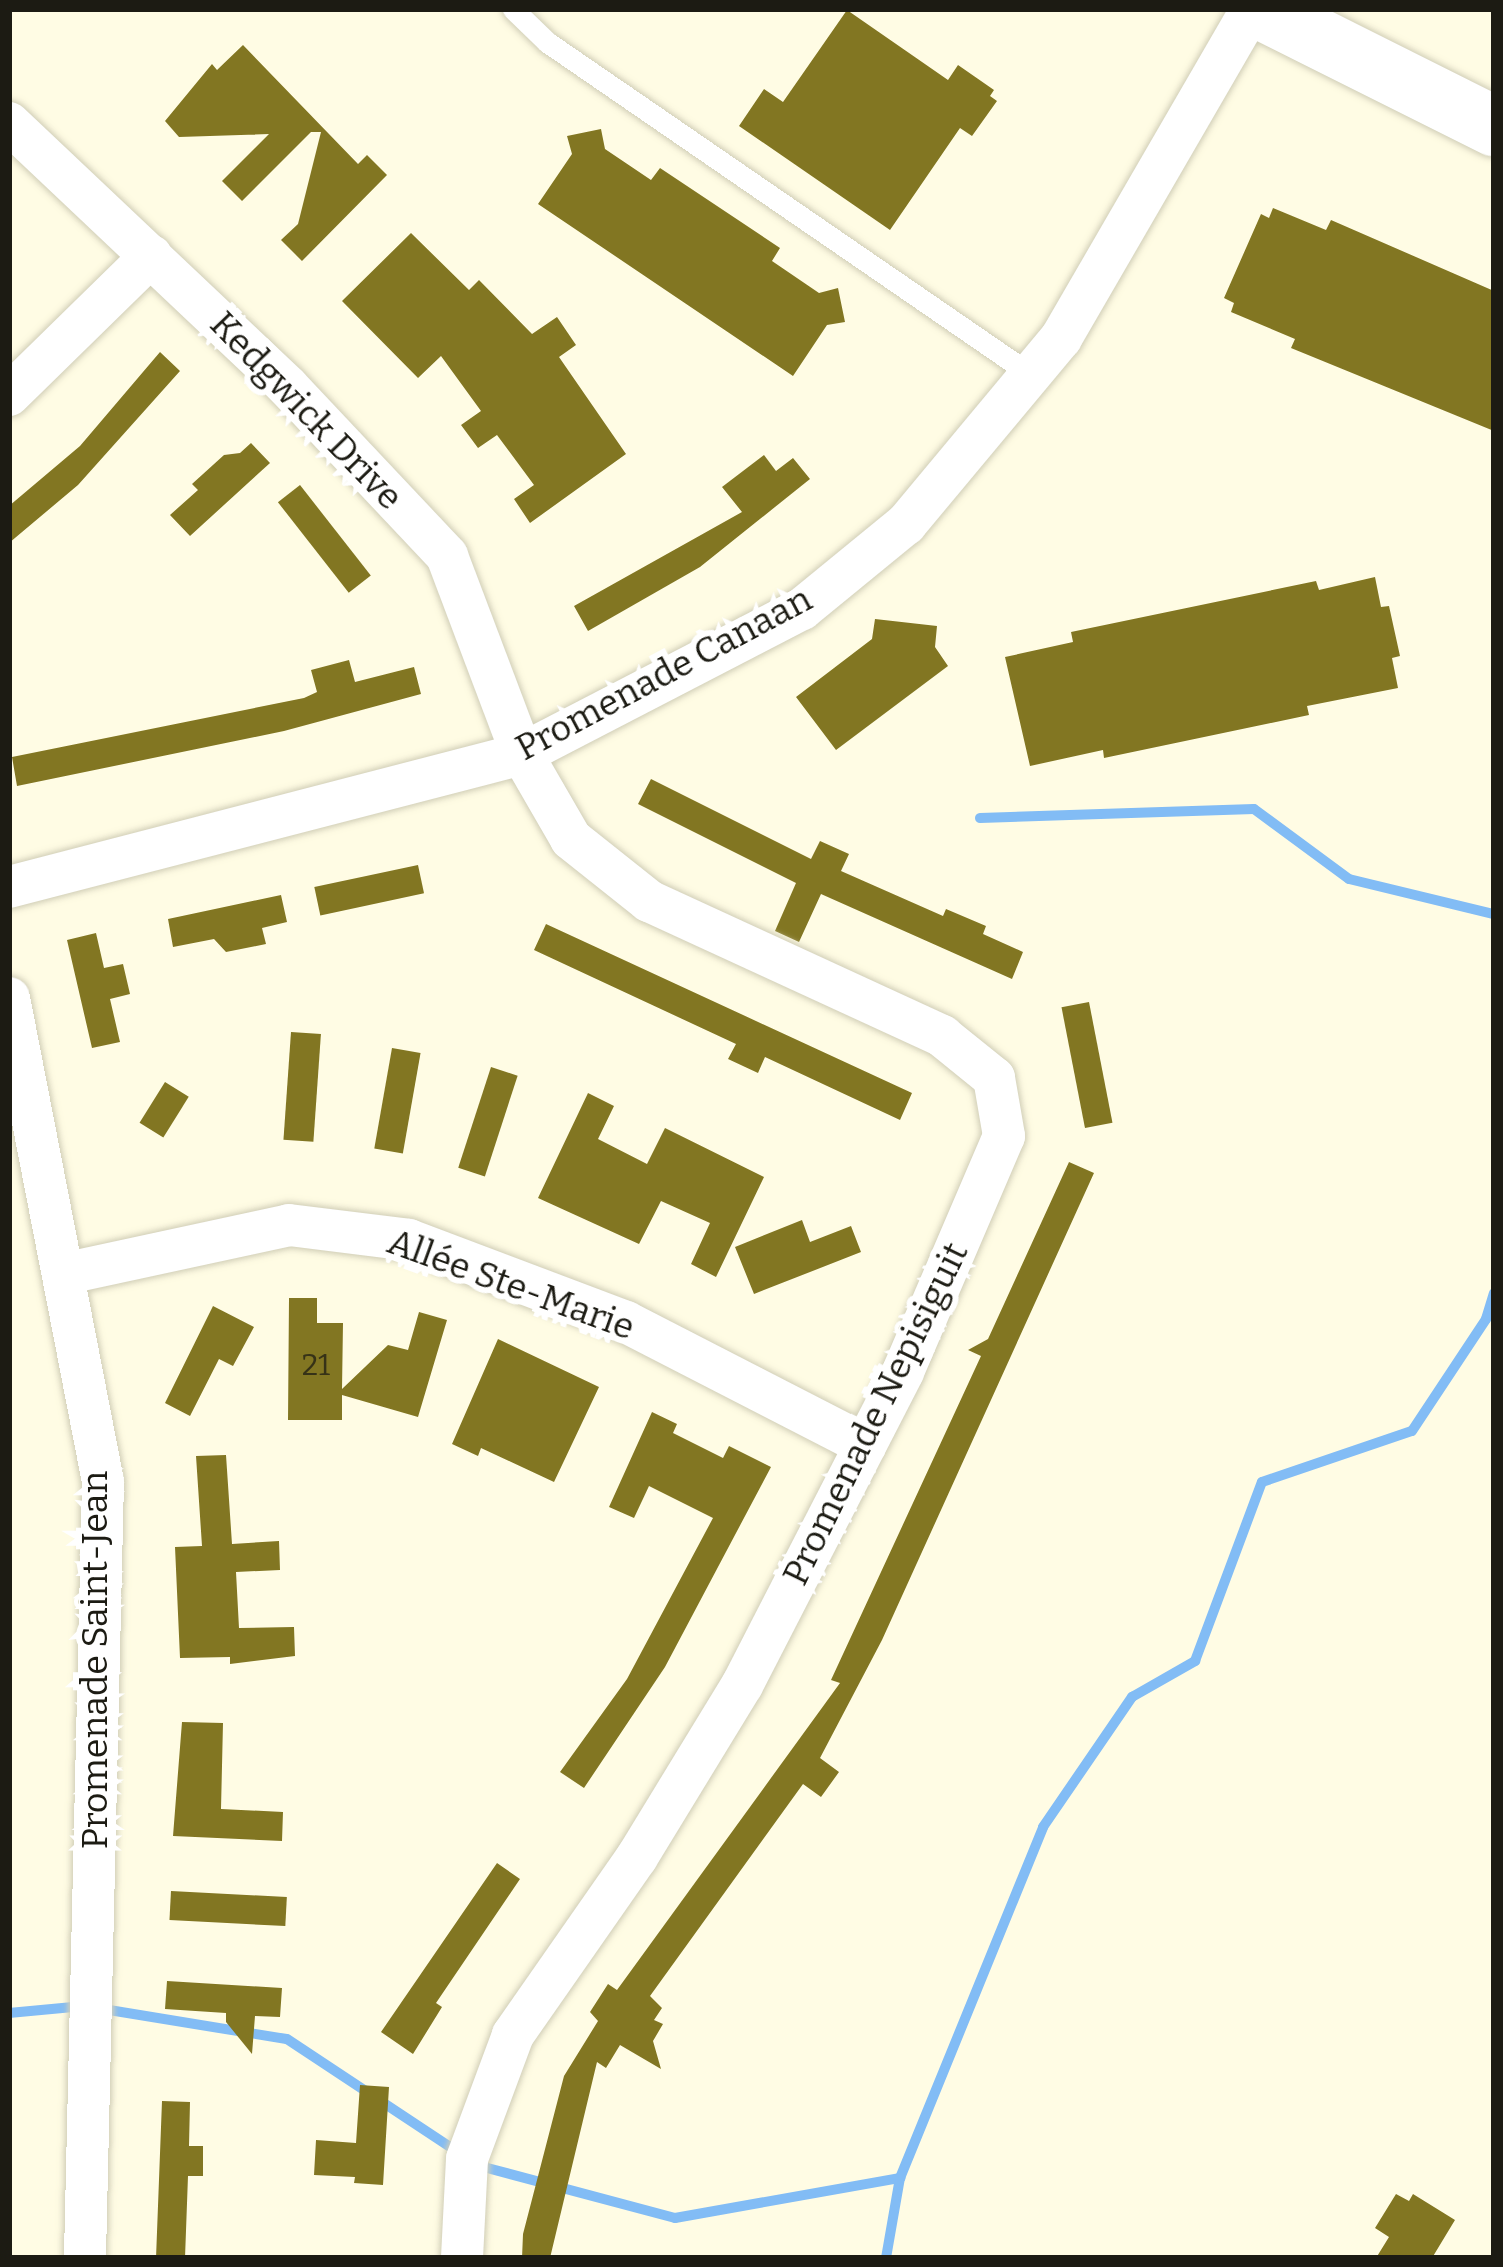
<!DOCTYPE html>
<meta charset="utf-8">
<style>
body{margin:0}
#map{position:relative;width:1503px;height:2267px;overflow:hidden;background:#fffce4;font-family:Bitter,serif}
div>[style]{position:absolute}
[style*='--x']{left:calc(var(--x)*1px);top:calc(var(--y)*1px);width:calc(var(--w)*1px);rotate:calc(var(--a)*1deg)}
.stream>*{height:10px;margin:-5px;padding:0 5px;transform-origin:5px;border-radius:5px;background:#82bcf5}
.building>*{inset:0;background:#827622;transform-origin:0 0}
.roads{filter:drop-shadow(0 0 3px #d1ceb7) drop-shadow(0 0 3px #d1ceb7)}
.service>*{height:21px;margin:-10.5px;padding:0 10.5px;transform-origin:10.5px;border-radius:10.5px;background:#fff}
.minor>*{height:42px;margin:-21px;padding:0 21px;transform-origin:21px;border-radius:21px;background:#fff}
.secondary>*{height:60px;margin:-30px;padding:0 30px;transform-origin:30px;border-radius:30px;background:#fff}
span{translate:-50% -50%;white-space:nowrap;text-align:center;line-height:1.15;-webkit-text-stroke:12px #fff;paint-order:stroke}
.number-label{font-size:30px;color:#363217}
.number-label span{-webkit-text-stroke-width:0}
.street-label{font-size:36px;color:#1c1b13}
.frame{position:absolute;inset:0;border:12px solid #1c1b13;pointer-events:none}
</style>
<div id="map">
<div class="stream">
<i style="--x:980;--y:818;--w:274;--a:-1.9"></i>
<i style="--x:1254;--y:809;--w:118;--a:36.4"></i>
<i style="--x:1349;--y:879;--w:149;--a:13.6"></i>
<i style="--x:103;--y:2009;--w:186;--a:9.3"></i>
<i style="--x:287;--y:2039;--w:209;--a:33.5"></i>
<i style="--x:9;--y:2013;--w:75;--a:-5.3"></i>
<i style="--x:476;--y:2165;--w:206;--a:14.9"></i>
<i style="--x:675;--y:2218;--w:229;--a:-10.1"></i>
<i style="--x:886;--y:2258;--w:81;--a:-80.1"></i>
<i style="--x:900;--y:2178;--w:379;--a:-67.8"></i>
<i style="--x:1043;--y:1827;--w:158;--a:-55.6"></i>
<i style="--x:1132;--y:1697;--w:73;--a:-29.7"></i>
<i style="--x:1195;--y:1661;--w:191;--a:-69.5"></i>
<i style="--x:1262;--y:1482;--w:158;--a:-18.8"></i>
<i style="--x:1412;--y:1431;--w:134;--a:-56.5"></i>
<i style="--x:1486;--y:1319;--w:27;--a:-73"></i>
</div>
<div class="building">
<i style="clip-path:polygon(847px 10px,948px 80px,958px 65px,994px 90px,990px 96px,997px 101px,972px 136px,960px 128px,890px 230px,739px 126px,764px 89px,783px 102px)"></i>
<i style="clip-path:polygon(243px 45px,358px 164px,367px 155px,387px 175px,302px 261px,281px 240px,298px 224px,321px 132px,311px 132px,242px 201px,222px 181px,269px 134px,179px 137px,165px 121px,212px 64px,217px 70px)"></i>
<i style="clip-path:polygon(601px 129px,605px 149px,651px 180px,660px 168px,780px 248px,772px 261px,819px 293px,838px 288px,845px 322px,827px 325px,793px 376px,538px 204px,572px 154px,567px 136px)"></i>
<i style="clip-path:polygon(1273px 208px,1326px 230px,1331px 220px,1494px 291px,1494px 431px,1291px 348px,1295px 339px,1231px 312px,1234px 303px,1224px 298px,1261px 214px,1269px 218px)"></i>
<i style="clip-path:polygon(411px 233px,469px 290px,479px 280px,532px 334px,557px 317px,576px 345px,559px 357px,626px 454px,530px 523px,514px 499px,534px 485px,497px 435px,478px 448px,461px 425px,481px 411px,441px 356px,418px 378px,342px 301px)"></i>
<i style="clip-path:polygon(160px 352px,180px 371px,78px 485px,9px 543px,9px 506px,80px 446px)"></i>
<i style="clip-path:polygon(251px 443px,270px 463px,190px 536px,170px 515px,198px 490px,192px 484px,224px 455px,240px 453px)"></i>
<i style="clip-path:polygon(764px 455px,776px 471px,793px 458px,810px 479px,700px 567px,588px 631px,574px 606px,742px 512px,722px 487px)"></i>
<i style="left:300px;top:485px;width:115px;height:28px;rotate:52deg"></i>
<i style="clip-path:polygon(1375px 577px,1381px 607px,1389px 606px,1400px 656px,1392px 658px,1398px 688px,1307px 706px,1309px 715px,1104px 758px,1103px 750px,1030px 766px,1005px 657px,1073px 642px,1071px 632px,1316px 581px,1319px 590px)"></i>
<i style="clip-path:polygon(875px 619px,937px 626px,935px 647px,948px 666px,836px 750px,796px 697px,872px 639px)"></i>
<i style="clip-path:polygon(349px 660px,355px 682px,414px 667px,421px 694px,284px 731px,17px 786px,12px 757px,304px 698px,317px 692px,311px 670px)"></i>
<i style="clip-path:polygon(651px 779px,811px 859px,820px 841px,849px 854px,841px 871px,943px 916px,946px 909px,986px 926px,983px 934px,1023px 952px,1012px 979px,821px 894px,799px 942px,775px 931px,796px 883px,638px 804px)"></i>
<i style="left:418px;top:865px;width:29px;height:106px;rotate:78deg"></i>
<i style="clip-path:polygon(281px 895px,287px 922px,262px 928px,266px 944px,226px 952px,214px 939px,173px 947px,168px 919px)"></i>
<i style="clip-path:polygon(546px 924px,912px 1093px,900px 1120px,765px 1057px,758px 1073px,728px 1059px,736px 1044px,534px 950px)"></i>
<i style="clip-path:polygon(96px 933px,104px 968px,123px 964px,130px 994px,110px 999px,120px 1042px,92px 1048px,67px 940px)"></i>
<i style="left:1089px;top:1002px;width:123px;height:28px;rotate:79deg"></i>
<i style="left:291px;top:1032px;width:30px;height:108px;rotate:4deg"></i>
<i style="left:392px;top:1048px;width:29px;height:102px;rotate:10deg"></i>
<i style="left:491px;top:1067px;width:28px;height:106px;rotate:18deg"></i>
<i style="left:165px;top:1082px;width:28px;height:48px;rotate:32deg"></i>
<i style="clip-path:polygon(588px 1093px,614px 1106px,598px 1139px,647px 1164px,665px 1128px,764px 1177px,716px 1277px,691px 1264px,710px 1223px,661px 1201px,639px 1244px,538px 1198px)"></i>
<i style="clip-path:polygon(1069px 1162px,1094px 1173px,882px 1640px,820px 1758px,839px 1772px,821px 1797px,803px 1784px,650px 1996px,662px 2008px,654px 2020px,663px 2024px,653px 2041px,661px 2069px,620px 2045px,606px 2068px,597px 2062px,550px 2258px,522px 2258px,523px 2234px,564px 2076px,598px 2021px,590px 2012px,608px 1984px,617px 1990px,840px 1683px,831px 1680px,981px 1356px,968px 1350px,988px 1339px)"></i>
<i style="clip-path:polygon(802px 1220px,810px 1242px,851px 1226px,861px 1252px,754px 1294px,735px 1247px)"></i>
<i style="clip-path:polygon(289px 1298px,317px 1298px,317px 1323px,343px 1323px,342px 1389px,388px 1345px,408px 1350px,419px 1312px,447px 1320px,418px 1417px,342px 1395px,342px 1420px,288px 1420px)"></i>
<i style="clip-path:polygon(213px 1306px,254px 1327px,233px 1366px,219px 1359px,190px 1416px,165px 1403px)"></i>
<i style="clip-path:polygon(498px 1339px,599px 1387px,554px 1482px,481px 1448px,478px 1456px,452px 1444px)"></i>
<i style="clip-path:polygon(652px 1412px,677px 1424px,673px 1433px,723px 1458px,729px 1446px,771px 1467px,665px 1667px,584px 1788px,560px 1772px,627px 1679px,713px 1518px,649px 1486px,634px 1518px,609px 1507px)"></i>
<i style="clip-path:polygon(226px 1455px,232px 1544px,279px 1541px,280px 1570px,236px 1572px,239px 1628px,294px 1627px,295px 1656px,230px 1664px,230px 1657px,180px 1658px,175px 1547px,202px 1546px,196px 1456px)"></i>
<i style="clip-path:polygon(182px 1722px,223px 1723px,221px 1809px,283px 1812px,282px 1841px,173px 1836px)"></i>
<i style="clip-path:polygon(497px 1863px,520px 1879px,436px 2003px,442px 2007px,413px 2054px,381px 2032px)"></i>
<i style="left:171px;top:1891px;width:116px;height:29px;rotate:3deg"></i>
<i style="clip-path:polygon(167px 1981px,282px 1988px,280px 2017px,255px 2016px,252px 2054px,226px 2022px,226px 2013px,165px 2009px)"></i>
<i style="clip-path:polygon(360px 2085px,389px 2087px,383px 2185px,354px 2183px,355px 2177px,314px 2175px,316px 2140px,356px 2143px)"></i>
<i style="clip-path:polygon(162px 2101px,190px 2102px,189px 2146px,203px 2146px,203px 2176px,188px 2176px,185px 2258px,156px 2258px)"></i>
<i style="clip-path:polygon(1396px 2194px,1409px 2201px,1413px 2194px,1455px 2220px,1432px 2258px,1376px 2258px,1389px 2237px,1375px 2228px)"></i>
</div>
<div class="roads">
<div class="service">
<i style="--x:513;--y:9;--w:47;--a:44.1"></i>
<i style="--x:547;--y:42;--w:586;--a:34.5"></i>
</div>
<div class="minor">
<i style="--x:9;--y:123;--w:384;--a:43.4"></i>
<i style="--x:288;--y:387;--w:232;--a:46.7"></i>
<i style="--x:447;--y:556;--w:212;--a:69.3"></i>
<i style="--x:522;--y:754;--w:98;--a:60"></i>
<i style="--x:571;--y:839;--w:100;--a:38.5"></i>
<i style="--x:649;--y:901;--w:323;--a:24.7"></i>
<i style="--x:942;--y:1036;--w:67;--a:38.9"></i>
<i style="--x:994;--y:1078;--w:59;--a:80.2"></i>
<i style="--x:1004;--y:1136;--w:257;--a:113.2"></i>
<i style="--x:903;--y:1372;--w:352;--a:117.2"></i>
<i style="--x:742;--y:1685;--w:202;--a:121.4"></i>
<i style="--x:637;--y:1857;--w:217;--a:124.9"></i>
<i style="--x:513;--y:2035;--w:132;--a:110.4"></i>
<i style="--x:467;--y:2159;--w:99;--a:92.9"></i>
<i style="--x:9;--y:395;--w:199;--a:-44.4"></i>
<i style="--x:9;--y:887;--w:530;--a:-14.53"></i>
<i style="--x:522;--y:754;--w:315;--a:-27.4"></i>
<i style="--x:802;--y:609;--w:134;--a:-39.3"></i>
<i style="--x:906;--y:524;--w:242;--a:-50.2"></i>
<i style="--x:1061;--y:338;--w:380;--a:-59.9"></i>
<i style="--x:9;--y:998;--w:492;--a:79"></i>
<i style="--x:103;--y:1481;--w:777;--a:91.33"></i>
<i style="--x:63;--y:1274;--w:231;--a:-12.2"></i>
<i style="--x:289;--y:1225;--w:121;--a:7.1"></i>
<i style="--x:409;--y:1240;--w:232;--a:20.7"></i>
<i style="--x:626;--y:1322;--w:269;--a:27.2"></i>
</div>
<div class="secondary">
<i style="--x:1260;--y:9;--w:262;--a:26.6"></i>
</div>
</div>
<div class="number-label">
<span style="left:316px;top:1365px">21</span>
</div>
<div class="street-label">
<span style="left:306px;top:411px;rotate:46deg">Kedgwick Drive</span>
<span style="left:664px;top:674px;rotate:-28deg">Promenade Canaan</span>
<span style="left:511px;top:1285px;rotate:20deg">Allée Ste-Marie</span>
<span style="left:876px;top:1414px;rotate:-64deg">Promenade Nepisiguit</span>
<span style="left:96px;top:1660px;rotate:-90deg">Promenade Saint-Jean</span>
</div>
<div class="frame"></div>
</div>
